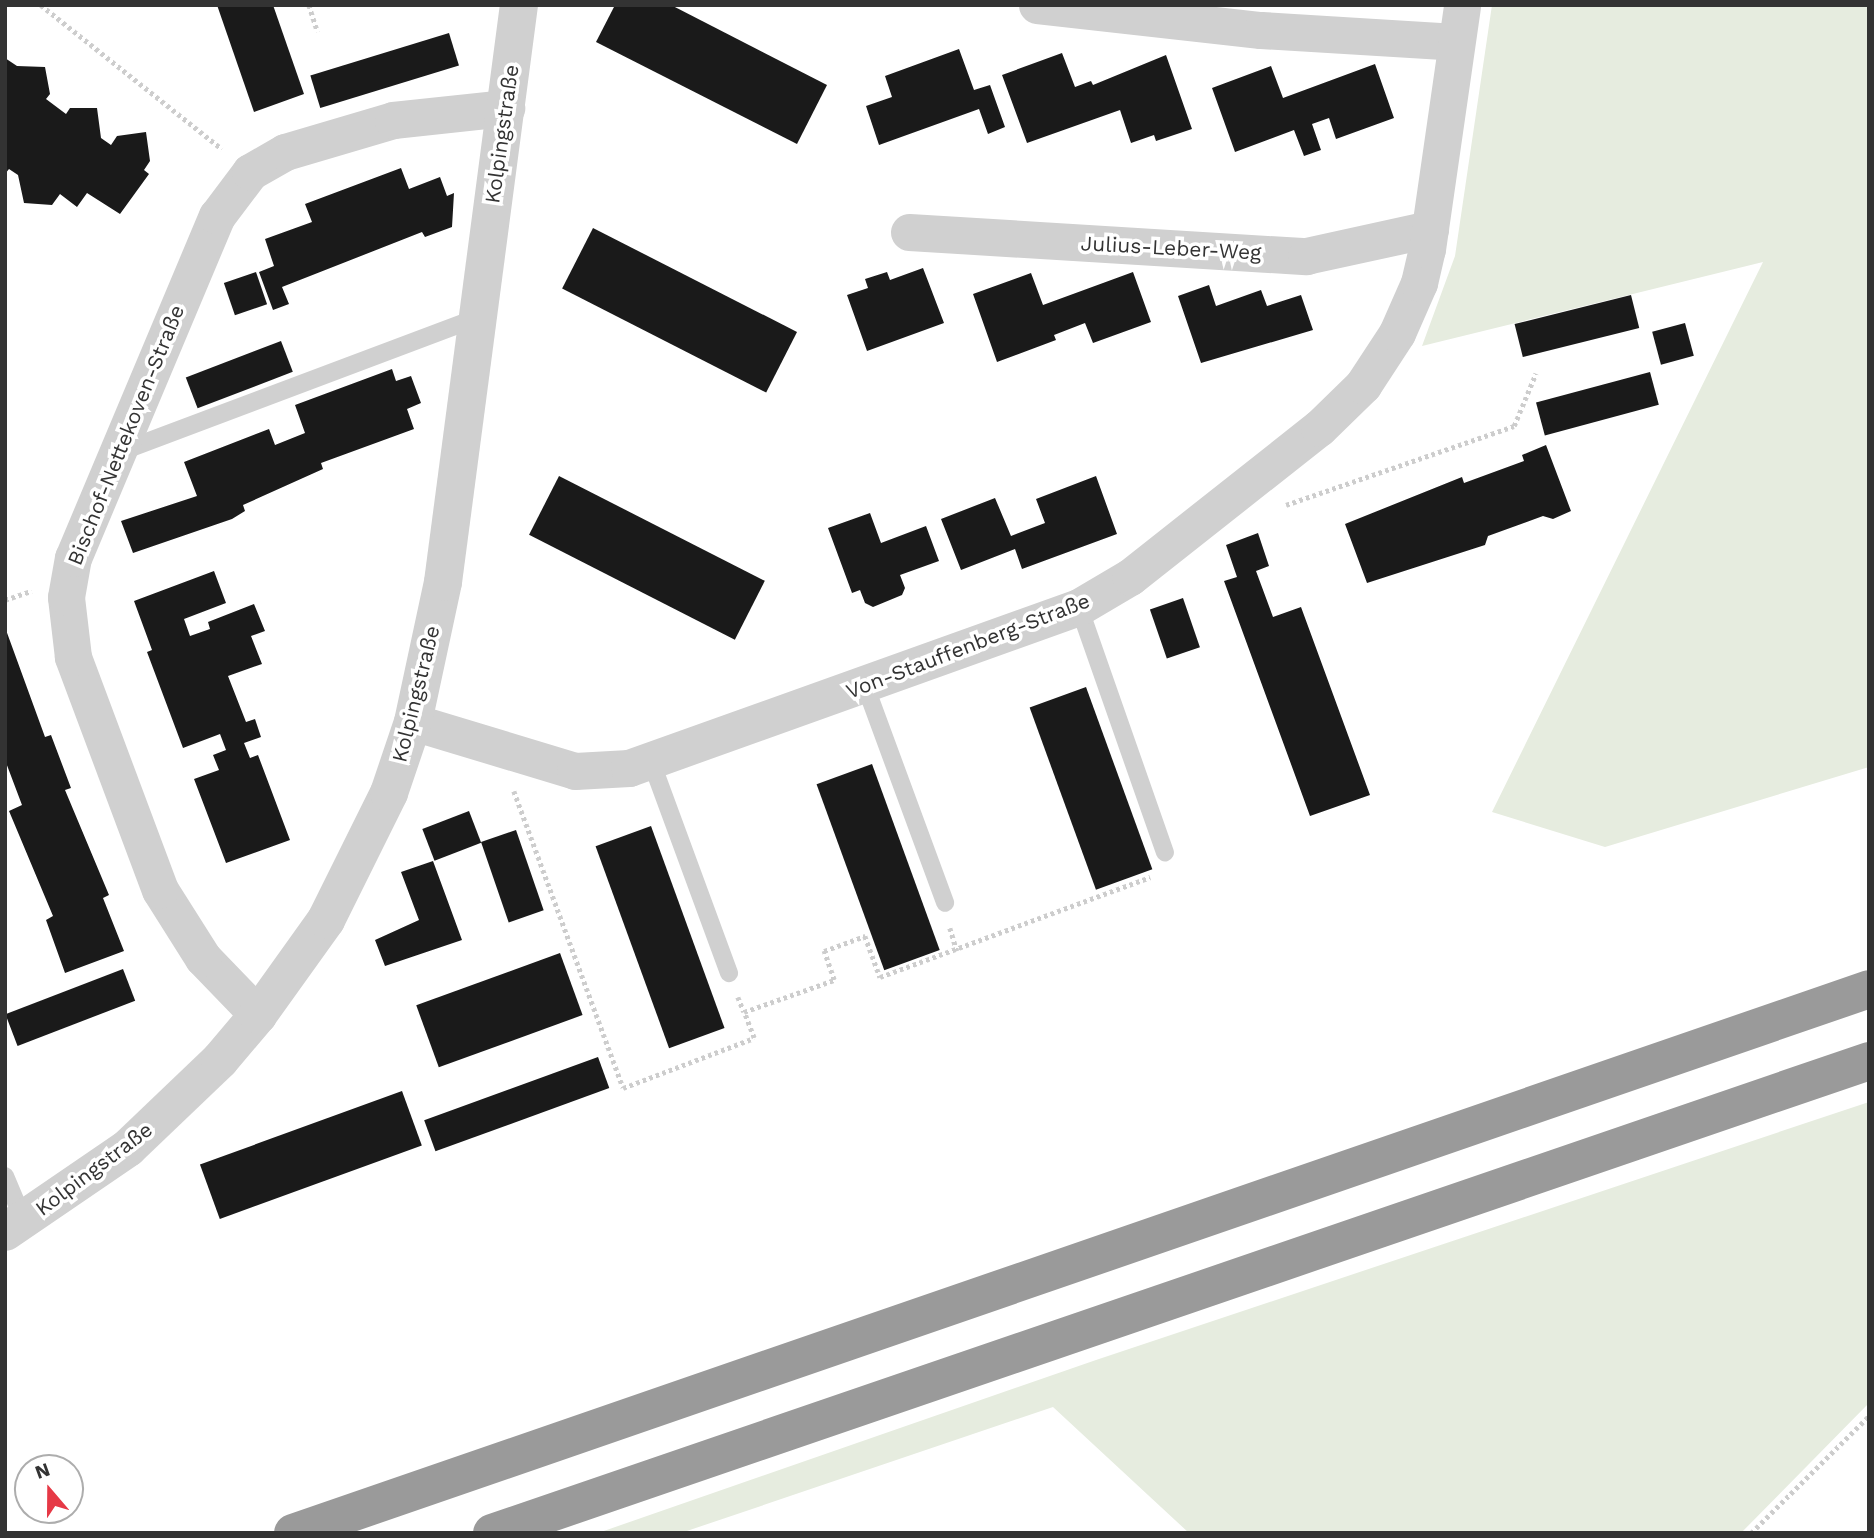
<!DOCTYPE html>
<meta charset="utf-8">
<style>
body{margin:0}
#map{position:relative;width:1874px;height:1538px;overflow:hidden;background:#fff;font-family:"Work Sans",sans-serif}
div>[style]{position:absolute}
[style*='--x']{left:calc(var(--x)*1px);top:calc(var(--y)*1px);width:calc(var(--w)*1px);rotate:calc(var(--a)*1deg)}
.green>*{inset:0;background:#e6ecdf}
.building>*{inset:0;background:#1a1a1a;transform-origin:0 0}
.path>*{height:4.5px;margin-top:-2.25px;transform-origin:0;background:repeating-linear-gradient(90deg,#cdcdcd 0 3.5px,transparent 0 7px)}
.service>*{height:18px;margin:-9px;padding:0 9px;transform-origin:9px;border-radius:9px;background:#d0d0d0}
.minor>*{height:37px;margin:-18.5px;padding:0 18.5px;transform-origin:18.5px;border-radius:18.5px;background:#d0d0d0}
.tertiary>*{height:38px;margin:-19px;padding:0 19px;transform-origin:19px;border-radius:19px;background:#d0d0d0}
.motorway>*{height:38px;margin:-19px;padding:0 19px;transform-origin:19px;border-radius:19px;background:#9a9a9a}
span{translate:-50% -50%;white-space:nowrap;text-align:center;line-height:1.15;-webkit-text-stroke:7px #fff;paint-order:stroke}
.street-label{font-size:21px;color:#333}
.frame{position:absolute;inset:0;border:7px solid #333;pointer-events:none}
.north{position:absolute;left:14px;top:1454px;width:70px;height:70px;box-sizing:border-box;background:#fff;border:2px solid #adadad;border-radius:50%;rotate:340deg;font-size:19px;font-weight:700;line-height:28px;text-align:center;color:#333}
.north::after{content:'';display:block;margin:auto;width:24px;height:32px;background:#e63946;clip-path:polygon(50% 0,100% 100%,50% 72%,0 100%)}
</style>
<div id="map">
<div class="green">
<i style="clip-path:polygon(1492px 5px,1869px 5px,1869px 767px,1605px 847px,1492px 812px,1763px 262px,1422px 346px,1455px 256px)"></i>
<i style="clip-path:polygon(1869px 1102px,1869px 1403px,1741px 1533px,1189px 1533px,1053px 1407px,681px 1533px,598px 1533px,1096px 1360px)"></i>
</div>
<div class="building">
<i style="clip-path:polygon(217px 5px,273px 5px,304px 94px,254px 112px)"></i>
<i style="clip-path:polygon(615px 5px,671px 5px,827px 85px,797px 144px,596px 42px)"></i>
<i style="left:449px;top:33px;width:34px;height:145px;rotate:73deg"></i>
<i style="clip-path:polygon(959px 49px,974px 90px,990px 85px,1005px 127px,988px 134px,979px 109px,879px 145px,866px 106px,892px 97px,885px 76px)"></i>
<i style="clip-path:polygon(1062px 53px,1075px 87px,1091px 81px,1093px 85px,1166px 55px,1192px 129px,1156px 141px,1154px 135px,1131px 143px,1120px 110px,1027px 143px,1002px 75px)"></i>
<i style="clip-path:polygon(5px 58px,17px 66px,45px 67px,50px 94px,46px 99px,66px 114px,70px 108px,97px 108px,101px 138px,111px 145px,117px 136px,146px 132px,150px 161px,144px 170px,149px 174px,120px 214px,87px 193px,77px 207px,60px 194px,52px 205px,24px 203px,18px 175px,9px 169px,5px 174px)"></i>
<i style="clip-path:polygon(1375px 64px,1394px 118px,1336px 139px,1329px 118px,1312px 124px,1321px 150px,1304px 156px,1294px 130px,1235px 152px,1212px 88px,1271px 66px,1283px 98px)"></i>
<i style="clip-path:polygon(401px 168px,409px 189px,440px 177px,447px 196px,454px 193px,452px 227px,425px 237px,422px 232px,282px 287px,289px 304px,273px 310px,259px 272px,274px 266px,265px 239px,312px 222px,305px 204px)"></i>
<i style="left:593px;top:228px;width:229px;height:68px;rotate:27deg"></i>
<i style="clip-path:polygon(923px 268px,944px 323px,867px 351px,847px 295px,868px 288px,865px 279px,887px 272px,890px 280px)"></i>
<i style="left:256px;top:272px;width:34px;height:34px;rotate:71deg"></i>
<i style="clip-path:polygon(1133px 272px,1151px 322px,1093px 343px,1085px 323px,1054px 335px,1056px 340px,997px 362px,973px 294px,1031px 273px,1043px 305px)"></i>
<i style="clip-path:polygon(1209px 285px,1216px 306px,1261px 290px,1267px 306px,1301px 295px,1313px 330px,1201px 363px,1178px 296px)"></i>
<i style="left:1631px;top:295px;width:34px;height:120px;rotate:76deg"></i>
<i style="left:1685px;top:323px;width:34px;height:34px;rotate:75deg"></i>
<i style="left:281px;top:341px;width:33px;height:102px;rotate:69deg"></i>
<i style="clip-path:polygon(392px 369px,396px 381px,411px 376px,421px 403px,407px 409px,414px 429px,321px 463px,323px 469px,243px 505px,245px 511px,232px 519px,133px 553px,121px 521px,197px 496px,184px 462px,269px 429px,275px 445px,305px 433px,295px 405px)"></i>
<i style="left:1650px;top:372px;width:34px;height:118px;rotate:75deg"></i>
<i style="clip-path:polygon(1546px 445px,1571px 511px,1553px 519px,1543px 516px,1488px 536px,1485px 545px,1367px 583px,1345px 524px,1462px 477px,1464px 483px,1524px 461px,1522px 455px)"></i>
<i style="left:559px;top:476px;width:231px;height:66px;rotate:27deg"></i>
<i style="clip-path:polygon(1096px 476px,1117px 534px,1022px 569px,1015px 549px,961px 570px,941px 519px,995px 498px,1011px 536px,1045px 523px,1036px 499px)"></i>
<i style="clip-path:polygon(870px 513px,881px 543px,926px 526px,939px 561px,900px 575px,905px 588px,902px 595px,873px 607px,865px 603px,860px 590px,852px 593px,828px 528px)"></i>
<i style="clip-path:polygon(1258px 533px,1269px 566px,1256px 571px,1273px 617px,1301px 607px,1370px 795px,1310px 816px,1224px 581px,1237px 577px,1226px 545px)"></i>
<i style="clip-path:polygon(214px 571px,226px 603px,184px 619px,190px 636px,210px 629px,208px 622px,254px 604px,265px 631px,251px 636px,262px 664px,228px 676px,246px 722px,255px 719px,261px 737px,244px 743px,250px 758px,258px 755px,290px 840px,226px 863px,194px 779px,219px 770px,213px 755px,226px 750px,220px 734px,183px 748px,147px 652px,152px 650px,134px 601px)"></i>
<i style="left:1183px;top:598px;width:52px;height:35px;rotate:71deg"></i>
<i style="clip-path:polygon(6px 630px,45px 737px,51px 735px,71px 788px,65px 790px,109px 895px,103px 898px,124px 951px,65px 973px,46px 920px,53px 916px,9px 811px,22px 805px,5px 760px)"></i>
<i style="left:1086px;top:687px;width:194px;height:60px;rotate:70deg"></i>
<i style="left:872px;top:764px;width:198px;height:59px;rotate:70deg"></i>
<i style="left:469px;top:811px;width:34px;height:50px;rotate:69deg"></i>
<i style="left:651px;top:826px;width:215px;height:59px;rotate:70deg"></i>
<i style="left:516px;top:830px;width:85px;height:37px;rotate:71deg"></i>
<i style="clip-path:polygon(433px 861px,462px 940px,385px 966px,375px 940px,419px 920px,401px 872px)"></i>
<i style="left:560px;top:953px;width:66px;height:153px;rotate:70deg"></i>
<i style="left:123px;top:969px;width:34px;height:126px;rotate:69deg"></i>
<i style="left:598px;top:1057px;width:33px;height:185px;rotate:70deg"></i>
<i style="left:402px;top:1091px;width:58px;height:215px;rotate:70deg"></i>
</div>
<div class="path">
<i style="--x:41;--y:5;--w:231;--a:38.5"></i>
<i style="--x:309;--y:5;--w:28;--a:72"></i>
<i style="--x:1286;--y:505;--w:241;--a:-19.1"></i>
<i style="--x:1514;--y:426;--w:57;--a:-67.5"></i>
<i style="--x:5;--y:600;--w:28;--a:-19"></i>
<i style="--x:514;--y:791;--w:316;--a:69.8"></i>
<i style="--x:623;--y:1088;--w:140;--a:-20.9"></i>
<i style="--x:754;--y:1038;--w:28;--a:-111"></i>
<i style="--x:744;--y:1012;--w:96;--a:-19.6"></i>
<i style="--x:834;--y:980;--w:31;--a:-109"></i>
<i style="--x:824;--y:951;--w:44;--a:-20.1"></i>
<i style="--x:865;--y:936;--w:44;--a:69.9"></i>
<i style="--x:880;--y:977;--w:288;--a:-20.3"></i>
<i style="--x:950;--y:928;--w:24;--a:73"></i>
<i style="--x:738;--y:997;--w:16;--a:68"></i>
<i style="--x:1751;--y:1533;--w:166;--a:-44.8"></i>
</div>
<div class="service">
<i style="--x:120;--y:452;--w:381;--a:-20.6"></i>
<i style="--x:1079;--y:607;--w:260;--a:70.7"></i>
<i style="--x:865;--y:685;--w:232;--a:69.8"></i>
<i style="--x:651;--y:761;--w:226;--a:69.8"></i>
<i style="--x:5;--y:1176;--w:49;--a:67.1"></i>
</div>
<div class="minor">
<i style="--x:1037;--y:5;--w:225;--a:6.4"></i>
<i style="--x:1261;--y:30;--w:195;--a:3.5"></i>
<i style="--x:909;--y:232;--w:398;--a:3.5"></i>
<i style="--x:1306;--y:256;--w:127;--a:-12.3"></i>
<i style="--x:413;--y:722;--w:169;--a:16.8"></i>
<i style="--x:575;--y:771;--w:54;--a:-3.2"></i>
<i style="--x:629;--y:768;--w:478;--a:-19.7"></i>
<i style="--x:1079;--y:607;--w:59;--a:-30.5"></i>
<i style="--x:1130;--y:577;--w:241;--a:-38.3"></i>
<i style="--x:1319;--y:428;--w:62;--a:-44.3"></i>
<i style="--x:1363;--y:385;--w:62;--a:-56.8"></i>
<i style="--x:1397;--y:333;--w:55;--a:-66.3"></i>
<i style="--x:1419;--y:283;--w:35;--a:-77"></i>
<i style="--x:1427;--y:249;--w:246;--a:-81.8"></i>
<i style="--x:258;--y:1015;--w:79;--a:-134"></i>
<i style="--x:203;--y:958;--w:80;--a:-122.3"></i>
<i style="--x:160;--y:890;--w:249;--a:-110.5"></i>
<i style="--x:73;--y:657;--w:60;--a:-96.7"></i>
<i style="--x:66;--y:597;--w:40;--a:-80"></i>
<i style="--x:73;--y:558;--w:371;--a:-67.2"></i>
<i style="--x:217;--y:216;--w:55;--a:-53.1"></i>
<i style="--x:250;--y:172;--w:40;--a:-29.7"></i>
<i style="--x:285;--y:152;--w:113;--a:-16.5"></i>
<i style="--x:393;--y:120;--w:114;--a:-6.1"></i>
</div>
<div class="tertiary">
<i style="--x:5;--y:1232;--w:149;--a:-34.3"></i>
<i style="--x:128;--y:1148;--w:127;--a:-43.7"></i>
<i style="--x:220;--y:1060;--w:59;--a:-49.8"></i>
<i style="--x:258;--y:1015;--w:117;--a:-54.4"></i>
<i style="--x:326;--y:920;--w:142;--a:-63.6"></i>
<i style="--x:389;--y:793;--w:75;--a:-71.3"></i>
<i style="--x:413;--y:722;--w:143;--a:-77.9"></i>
<i style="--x:443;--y:582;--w:582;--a:-82.5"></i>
</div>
<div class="motorway">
<i style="--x:293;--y:1533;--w:1667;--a:-19.04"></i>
<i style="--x:492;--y:1533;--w:1456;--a:-18.92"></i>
</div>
<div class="street-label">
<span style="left:502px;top:134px;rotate:-82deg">Kolpingstraße</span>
<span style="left:1171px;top:248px;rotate:3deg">Julius-Leber-Weg</span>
<span style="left:126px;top:435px;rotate:-68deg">Bischof-Nettekoven-Straße</span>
<span style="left:968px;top:646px;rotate:-21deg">Von-Stauffenberg-Straße</span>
<span style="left:416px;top:694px;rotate:-76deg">Kolpingstraße</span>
<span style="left:94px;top:1169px;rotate:-37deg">Kolpingstraße</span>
</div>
<div class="frame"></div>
<div class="north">N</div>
</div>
